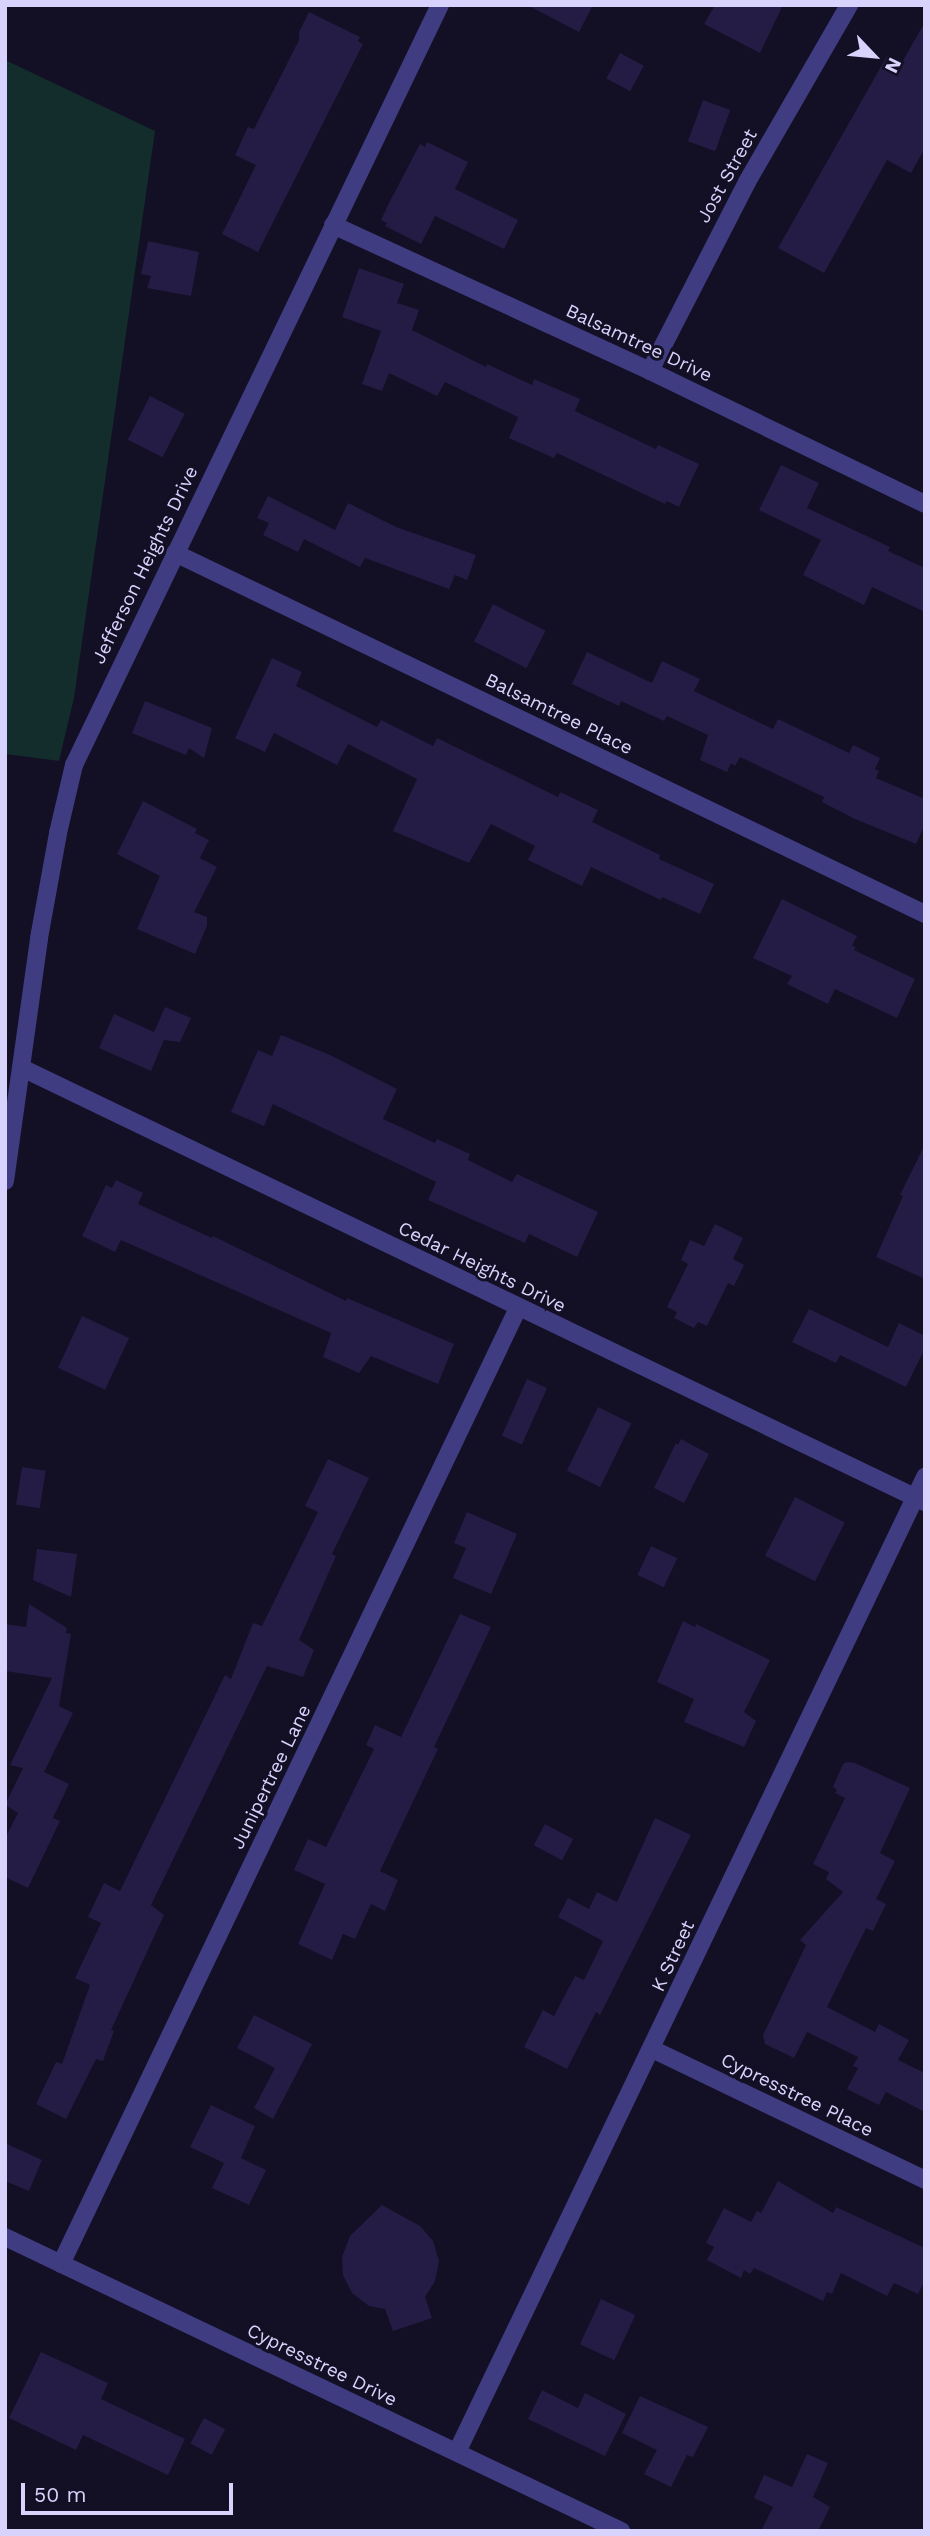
<!DOCTYPE html>
<style>
body{margin:0}
#map{position:relative;width:930px;height:2536px;overflow:hidden;background:#130f24;font-family:"Work Sans",sans-serif}
div>[style]{position:absolute}
[style*='--x']{left:calc(var(--x)*1px);top:calc(var(--y)*1px);width:calc(var(--w)*1px);rotate:calc(var(--a)*1deg)}
.green>*{inset:0;background:#122d2c}
.building>*{inset:0;background:#241c44;transform-origin:0 0}
.minor>*{height:18px;margin:-9px;padding:0 9px;transform-origin:9px;border-radius:9px;background:#3f3c81}
span{translate:-50% -50%;white-space:nowrap;text-align:center;line-height:1.15;-webkit-text-stroke:6px #130f24;paint-order:stroke}
.street-label{font-size:19px;color:#d8d3fd}
.frame{position:absolute;inset:0;border:7px solid #d8d3fd;pointer-events:none}
.north{position:absolute;left:839px;top:21px;width:70px;height:70px;-webkit-text-stroke:5px #130f24;paint-order:stroke;rotate:116deg;font-size:19px;font-weight:700;line-height:28px;text-align:center;color:#d8d3fd}
.north::after{content:'';display:block;margin:auto;width:24px;height:32px;background:#d8d3fd;clip-path:polygon(50% 0,100% 100%,50% 72%,0 100%)}
.scale{position:absolute;left:21px;top:2483px;width:212px;height:32px;box-sizing:border-box;border:4px solid #d8d3fd;border-top:0;padding-left:9px;font-size:21px;line-height:24px;white-space:nowrap;color:#d8d3fd;-webkit-text-stroke:5px #130f24;paint-order:stroke}
</style>
<div id="map">
<div class="green">
<i style="clip-path:polygon(5px 60px,155px 131px,74px 698px,59px 761px,5px 754px)"></i>
</div>
<div class="building">
<i style="clip-path:polygon(527px 5px,593px 5px,579px 32px)"></i>
<i style="clip-path:polygon(715px 5px,783px 5px,760px 53px,704px 24px)"></i>
<i style="clip-path:polygon(309px 12px,360px 37px,358px 41px,363px 44px,258px 252px,222px 234px,256px 165px,235px 155px,248px 127px,254px 129px,299px 40px,299px 32px)"></i>
<i style="clip-path:polygon(925px 22px,925px 148px,911px 173px,887px 160px,824px 273px,778px 248px,887px 56px,901px 64px)"></i>
<i style="left:620px;top:53px;width:27px;height:29px;rotate:28deg"></i>
<i style="left:703px;top:100px;width:29px;height:44px;rotate:20deg"></i>
<i style="clip-path:polygon(427px 142px,468px 162px,455px 189px,518px 220px,504px 249px,435px 216px,421px 244px,385px 226px,387px 223px,381px 220px,389px 203px,420px 144px,425px 147px)"></i>
<i style="clip-path:polygon(148px 241px,199px 252px,191px 296px,147px 288px,151px 276px,141px 274px)"></i>
<i style="clip-path:polygon(359px 268px,404px 284px,397px 303px,419px 310px,412px 330px,486px 367px,487px 364px,532px 385px,534px 379px,580px 399px,575px 411px,656px 449px,658px 445px,699px 464px,679px 507px,667px 501px,665px 504px,557px 453px,554px 458px,509px 438px,518px 417px,445px 382px,437px 396px,389px 373px,382px 391px,362px 384px,381px 331px,342px 317px)"></i>
<i style="left:150px;top:396px;width:39px;height:49px;rotate:27deg"></i>
<i style="clip-path:polygon(781px 465px,819px 483px,807px 508px,890px 547px,888px 551px,925px 568px,925px 612px,872px 587px,864px 605px,803px 575px,821px 540px,759px 510px)"></i>
<i style="clip-path:polygon(268px 496px,335px 530px,348px 503px,396px 527px,476px 555px,467px 580px,455px 575px,449px 589px,365px 558px,360px 567px,304px 539px,298px 552px,263px 535px,269px 523px,257px 518px)"></i>
<i style="left:493px;top:604px;width:59px;height:42px;rotate:27deg"></i>
<i style="clip-path:polygon(587px 652px,652px 683px,662px 661px,700px 679px,694px 691px,773px 729px,778px 719px,849px 753px,853px 745px,880px 758px,875px 769px,879px 771px,876px 778px,925px 799px,925px 824px,916px 844px,855px 819px,822px 802px,824px 797px,740px 757px,735px 766px,731px 763px,727px 772px,700px 760px,708px 735px,667px 716px,664px 721px,621px 701px,619px 706px,572px 684px)"></i>
<i style="clip-path:polygon(272px 658px,302px 672px,296px 686px,377px 727px,381px 720px,433px 746px,437px 738px,558px 797px,560px 792px,598px 810px,592px 822px,660px 855px,659px 859px,714px 884px,700px 914px,662px 897px,661px 900px,591px 867px,582px 886px,528px 860px,535px 846px,491px 824px,469px 863px,393px 831px,417px 779px,348px 744px,337px 765px,274px 733px,265px 752px,235px 738px)"></i>
<i style="clip-path:polygon(145px 701px,212px 728px,204px 758px,189px 748px,186px 755px,132px 733px)"></i>
<i style="clip-path:polygon(143px 801px,197px 829px,195px 833px,209px 840px,200px 858px,217px 867px,194px 912px,207px 917px,207px 926px,195px 954px,137px 929px,160px 876px,117px 854px)"></i>
<i style="clip-path:polygon(782px 899px,857px 936px,852px 946px,856px 947px,854px 950px,915px 979px,897px 1018px,835px 989px,828px 1004px,787px 984px,792px 976px,753px 958px)"></i>
<i style="clip-path:polygon(165px 1007px,191px 1018px,180px 1042px,164px 1040px,151px 1071px,99px 1048px,114px 1014px,154px 1032px)"></i>
<i style="clip-path:polygon(281px 1035px,330px 1055px,397px 1089px,383px 1119px,435px 1143px,437px 1139px,470px 1154px,468px 1160px,512px 1182px,517px 1174px,598px 1212px,577px 1257px,529px 1234px,525px 1243px,428px 1200px,436px 1182px,273px 1104px,264px 1126px,231px 1112px,258px 1050px,272px 1056px)"></i>
<i style="clip-path:polygon(925px 1144px,925px 1279px,876px 1257px,903px 1196px,900px 1195px)"></i>
<i style="clip-path:polygon(116px 1180px,143px 1193px,138px 1204px,212px 1238px,213px 1236px,346px 1301px,347px 1298px,454px 1344px,438px 1384px,371px 1356px,359px 1373px,323px 1357px,331px 1333px,121px 1240px,115px 1252px,82px 1236px,106px 1185px,112px 1188px)"></i>
<i style="clip-path:polygon(715px 1224px,743px 1238px,733px 1259px,744px 1265px,734px 1286px,728px 1283px,707px 1326px,698px 1322px,694px 1328px,674px 1318px,677px 1312px,667px 1307px,688px 1264px,681px 1260px,690px 1240px,704px 1246px)"></i>
<i style="clip-path:polygon(809px 1309px,888px 1347px,899px 1323px,925px 1336px,925px 1348px,906px 1387px,840px 1355px,836px 1363px,792px 1342px)"></i>
<i style="left:82px;top:1316px;width:52px;height:57px;rotate:25deg"></i>
<i style="left:527px;top:1379px;width:22px;height:62px;rotate:24deg"></i>
<i style="left:598px;top:1407px;width:37px;height:71px;rotate:26deg"></i>
<i style="clip-path:polygon(681px 1439px,709px 1454px,684px 1503px,654px 1488px,676px 1443px,678px 1445px)"></i>
<i style="clip-path:polygon(328px 1459px,369px 1478px,332px 1554px,336px 1556px,299px 1640px,314px 1650px,303px 1677px,267px 1666px,151px 1905px,164px 1915px,111px 2030px,114px 2031px,103px 2061px,96px 2059px,66px 2119px,36px 2104px,56px 2062px,62px 2064px,90px 1985px,75px 1978px,101px 1923px,88px 1917px,104px 1883px,120px 1891px,225px 1675px,231px 1679px,253px 1623px,262px 1626px,318px 1512px,305px 1506px)"></i>
<i style="left:22px;top:1467px;width:24px;height:38px;rotate:9deg"></i>
<i style="left:795px;top:1497px;width:56px;height:66px;rotate:27deg"></i>
<i style="clip-path:polygon(467px 1512px,517px 1534px,491px 1594px,453px 1578px,466px 1548px,454px 1543px)"></i>
<i style="left:651px;top:1546px;width:29px;height:32px;rotate:25deg"></i>
<i style="clip-path:polygon(37px 1549px,77px 1554px,71px 1597px,33px 1580px)"></i>
<i style="clip-path:polygon(29px 1604px,67px 1628px,66px 1633px,71px 1634px,59px 1706px,73px 1713px,44px 1772px,69px 1784px,53px 1818px,60px 1821px,28px 1888px,5px 1877px,5px 1838px,18px 1813px,5px 1805px,23px 1768px,10px 1765px,52px 1678px,5px 1671px,5px 1624px,26px 1627px)"></i>
<i style="clip-path:polygon(460px 1614px,491px 1627px,434px 1747px,438px 1749px,380px 1871px,398px 1880px,385px 1911px,371px 1904px,355px 1939px,343px 1934px,332px 1960px,298px 1944px,325px 1884px,294px 1870px,308px 1839px,326px 1847px,374px 1749px,366px 1745px,375px 1725px,401px 1737px)"></i>
<i style="clip-path:polygon(683px 1621px,695px 1627px,696px 1624px,770px 1660px,744px 1712px,756px 1721px,744px 1747px,684px 1722px,694px 1699px,657px 1682px)"></i>
<i style="clip-path:polygon(847px 1762px,855px 1763px,910px 1788px,880px 1853px,895px 1861px,876px 1899px,886px 1904px,873px 1931px,866px 1928px,827px 2007px,875px 2032px,879px 2024px,909px 2040px,898px 2060px,925px 2073px,925px 2112px,886px 2092px,879px 2105px,847px 2089px,858px 2068px,853px 2066px,858px 2057px,807px 2032px,794px 2058px,765px 2044px,763px 2035px,806px 1945px,800px 1940px,843px 1892px,826px 1879px,829px 1872px,813px 1864px,845px 1798px,835px 1793px,837px 1790px,833px 1787px,843px 1764px)"></i>
<i style="clip-path:polygon(655px 1818px,691px 1835px,600px 2015px,596px 2012px,567px 2069px,524px 2047px,543px 2010px,554px 2016px,575px 1976px,584px 1980px,603px 1941px,558px 1917px,568px 1898px,589px 1909px,597px 1892px,617px 1902px)"></i>
<i style="left:545px;top:1824px;width:32px;height:24px;rotate:28deg"></i>
<i style="clip-path:polygon(254px 2015px,312px 2044px,273px 2119px,254px 2108px,275px 2068px,237px 2048px)"></i>
<i style="clip-path:polygon(211px 2105px,255px 2126px,241px 2158px,266px 2170px,249px 2205px,212px 2188px,224px 2163px,190px 2147px)"></i>
<i style="clip-path:polygon(5px 2143px,42px 2160px,29px 2191px,5px 2181px)"></i>
<i style="clip-path:polygon(778px 2181px,833px 2213px,836px 2207px,925px 2248px,925px 2281px,918px 2294px,894px 2283px,887px 2296px,841px 2273px,832px 2294px,827px 2292px,823px 2301px,754px 2268px,750px 2274px,744px 2270px,741px 2278px,707px 2260px,714px 2247px,706px 2243px,724px 2208px,751px 2222px,757px 2211px,761px 2213px)"></i>
<i style="clip-path:polygon(382px 2205px,420px 2226px,433px 2241px,439px 2261px,435px 2281px,425px 2297px,432px 2318px,393px 2331px,385px 2309px,369px 2306px,352px 2293px,343px 2275px,342px 2257px,350px 2236px)"></i>
<i style="left:601px;top:2299px;width:38px;height:50px;rotate:25deg"></i>
<i style="clip-path:polygon(41px 2352px,108px 2383px,101px 2399px,185px 2439px,168px 2475px,83px 2435px,76px 2450px,9px 2418px)"></i>
<i style="clip-path:polygon(542px 2390px,578px 2408px,585px 2393px,626px 2414px,605px 2456px,528px 2419px)"></i>
<i style="clip-path:polygon(640px 2396px,708px 2427px,693px 2457px,687px 2455px,671px 2487px,644px 2474px,657px 2450px,622px 2433px)"></i>
<i style="left:204px;top:2418px;width:24px;height:29px;rotate:28deg"></i>
<i style="clip-path:polygon(807px 2454px,828px 2463px,813px 2497px,830px 2507px,818px 2531px,761px 2531px,773px 2507px,754px 2498px,764px 2475px,792px 2487px)"></i>
</div>
<div class="minor">
<i style="--x:333;--y:225;--w:349;--a:24.7"></i>
<i style="--x:650;--y:371;--w:305;--a:25.8"></i>
<i style="--x:650;--y:371;--w:212;--a:-62.8"></i>
<i style="--x:747;--y:182;--w:204;--a:-60"></i>
<i style="--x:175;--y:553;--w:832;--a:25.7"></i>
<i style="--x:22;--y:1068;--w:1002;--a:25.67"></i>
<i style="--x:5;--y:1181;--w:245;--a:-82"></i>
<i style="--x:39;--y:938;--w:107;--a:-79.7"></i>
<i style="--x:58;--y:833;--w:70;--a:-76.8"></i>
<i style="--x:74;--y:765;--w:844;--a:-64.29"></i>
<i style="--x:652;--y:2049;--w:303;--a:25.6"></i>
<i style="--x:5;--y:2237;--w:683;--a:25.51"></i>
<i style="--x:61;--y:2264;--w:1060;--a:-64.45"></i>
<i style="--x:457;--y:2452;--w:1082;--a:-64.36"></i>
</div>
<div class="street-label">
<span style="left:727px;top:176px;rotate:-61deg">Jost Street</span>
<span style="left:639px;top:343px;rotate:25deg">Balsamtree Drive</span>
<span style="left:145px;top:565px;rotate:-64deg">Jefferson Heights Drive</span>
<span style="left:559px;top:714px;rotate:26deg">Balsamtree Place</span>
<span style="left:482px;top:1267px;rotate:26deg">Cedar Heights Drive</span>
<span style="left:271px;top:1777px;rotate:-64deg">Junipertree Lane</span>
<span style="left:673px;top:1956px;rotate:-65deg">K Street</span>
<span style="left:797px;top:2095px;rotate:26deg">Cypresstree Place</span>
<span style="left:322px;top:2365px;rotate:26deg">Cypresstree Drive</span>
</div>
<div class="frame"></div>
<div class="north">N</div>
<div class="scale">50 m</div>
</div>
